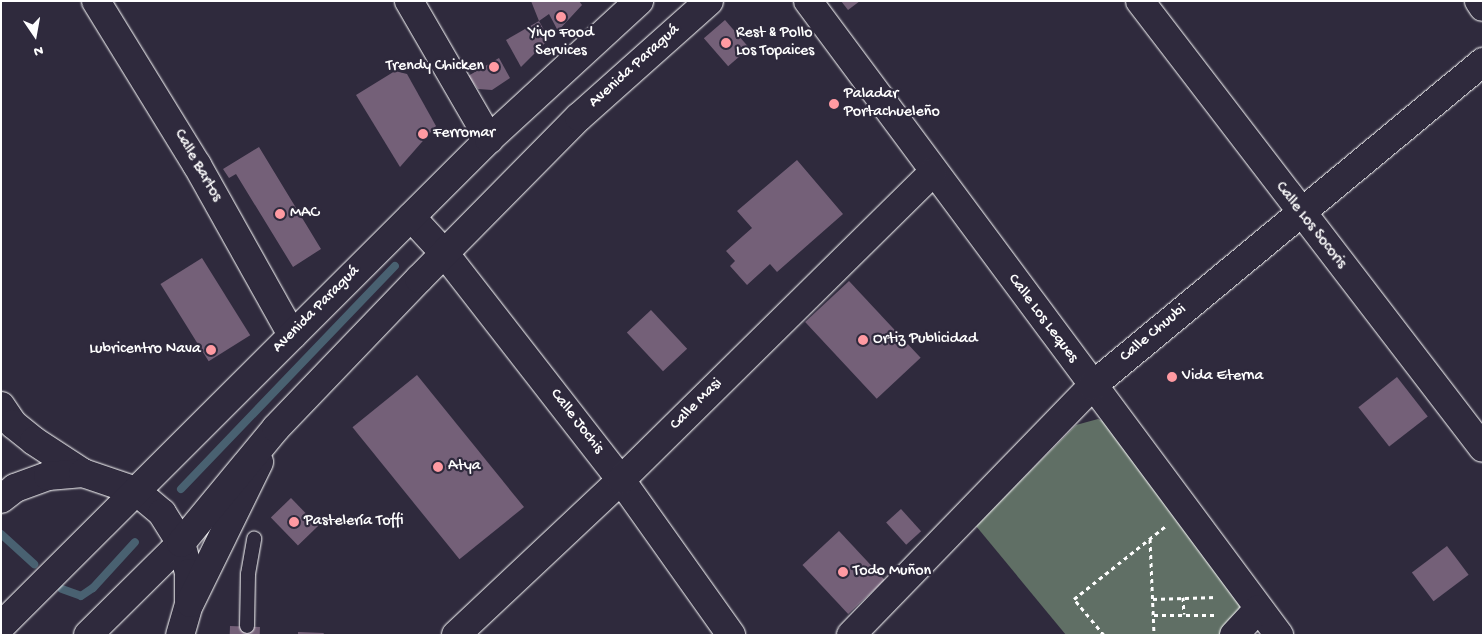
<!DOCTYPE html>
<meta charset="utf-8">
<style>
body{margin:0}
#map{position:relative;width:1484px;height:636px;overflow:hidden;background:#2f2a3d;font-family:"Gochi Hand",sans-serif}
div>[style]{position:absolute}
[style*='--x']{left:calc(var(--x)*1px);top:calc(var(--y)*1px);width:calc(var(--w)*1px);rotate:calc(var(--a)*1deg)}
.green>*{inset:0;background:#606f65}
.stream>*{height:8px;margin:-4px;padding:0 4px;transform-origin:4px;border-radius:4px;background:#496171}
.building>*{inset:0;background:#746078;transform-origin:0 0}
.path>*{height:3px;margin-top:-1.5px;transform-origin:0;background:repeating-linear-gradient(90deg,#fff 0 4px,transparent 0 8px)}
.roads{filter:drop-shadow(0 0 1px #fff) drop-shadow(0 0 1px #fff)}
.lane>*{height:14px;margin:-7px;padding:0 7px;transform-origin:7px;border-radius:7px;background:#2f2a3d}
.street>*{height:28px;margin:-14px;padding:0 14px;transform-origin:14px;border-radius:14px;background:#2f2a3d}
.secondary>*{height:28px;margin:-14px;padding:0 14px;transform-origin:14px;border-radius:14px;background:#2f2a3d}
.dots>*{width:14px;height:14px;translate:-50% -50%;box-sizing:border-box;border:2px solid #2f2a3d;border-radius:50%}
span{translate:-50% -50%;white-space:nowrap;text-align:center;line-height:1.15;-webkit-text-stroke:4.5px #2f2a3d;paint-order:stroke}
.poi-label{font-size:16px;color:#fff}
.left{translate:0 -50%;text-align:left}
.right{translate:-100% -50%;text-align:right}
.street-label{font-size:16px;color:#fff}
.frame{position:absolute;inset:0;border:2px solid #fff;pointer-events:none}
.north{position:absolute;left:10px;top:10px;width:50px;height:50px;-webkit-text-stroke:4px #2f2a3d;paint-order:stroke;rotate:168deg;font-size:14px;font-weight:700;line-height:20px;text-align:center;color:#fff}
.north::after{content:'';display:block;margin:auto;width:18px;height:22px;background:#fff;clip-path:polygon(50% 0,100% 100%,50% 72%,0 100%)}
</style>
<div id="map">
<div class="green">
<i style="clip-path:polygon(1098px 419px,1105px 422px,1237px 594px,1242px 610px,1223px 635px,1066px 635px,976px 526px,1076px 425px)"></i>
</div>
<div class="stream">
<i style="--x:181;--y:489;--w:309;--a:-46.2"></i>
<i style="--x:1;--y:534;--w:45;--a:42.3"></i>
<i style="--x:62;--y:589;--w:20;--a:20"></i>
<i style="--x:81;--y:596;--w:14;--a:-34"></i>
<i style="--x:93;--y:588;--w:62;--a:-47.6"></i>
</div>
<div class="building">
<i style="clip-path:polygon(531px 1px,579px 1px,582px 5px,558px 31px,549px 14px,539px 21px)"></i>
<i style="clip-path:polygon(841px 1px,860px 1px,848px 10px)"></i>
<i style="left:725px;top:20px;width:37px;height:28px;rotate:49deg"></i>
<i style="clip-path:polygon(539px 21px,549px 39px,521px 67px,506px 40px)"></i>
<i style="clip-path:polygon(499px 58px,510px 78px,492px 90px,478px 89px,468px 76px)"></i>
<i style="clip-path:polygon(395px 71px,407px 74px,436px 126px,400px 167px,356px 95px)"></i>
<i style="clip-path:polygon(259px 147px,321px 249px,293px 267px,236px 174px,229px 178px,223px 169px)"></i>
<i style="clip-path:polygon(797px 160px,843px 214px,777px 272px,770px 264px,747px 285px,730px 266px,735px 261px,726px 251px,752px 228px,737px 211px)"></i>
<i style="left:202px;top:258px;width:91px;height:49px;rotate:58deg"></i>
<i style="left:849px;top:281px;width:105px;height:60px;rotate:47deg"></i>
<i style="left:651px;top:310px;width:53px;height:33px;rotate:47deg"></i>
<i style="left:417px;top:375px;width:170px;height:83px;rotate:51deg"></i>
<i style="left:1397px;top:377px;width:50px;height:49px;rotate:52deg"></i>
<i style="left:291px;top:498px;width:39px;height:28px;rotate:46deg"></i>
<i style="left:901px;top:509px;width:30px;height:20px;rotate:48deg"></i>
<i style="left:839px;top:531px;width:67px;height:50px;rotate:47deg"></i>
<i style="left:1447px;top:546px;width:36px;height:44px;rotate:53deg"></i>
<i style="left:230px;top:626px;width:30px;height:9px;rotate:2deg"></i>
<i style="clip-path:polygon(298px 632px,324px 633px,323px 635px,298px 635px)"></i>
</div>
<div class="path">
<i style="--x:1150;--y:539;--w:96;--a:87.6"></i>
<i style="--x:1183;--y:597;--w:17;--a:87"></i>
<i style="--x:1153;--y:599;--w:64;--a:-1.8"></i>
<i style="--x:1154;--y:615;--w:62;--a:0"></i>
<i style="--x:1104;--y:635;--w:47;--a:-129.8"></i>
<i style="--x:1074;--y:599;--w:119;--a:-38.5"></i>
</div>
<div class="roads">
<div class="lane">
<i style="--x:247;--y:626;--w:52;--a:-88.9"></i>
<i style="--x:248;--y:574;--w:36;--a:-80"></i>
</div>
<div class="street">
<i style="--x:96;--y:1;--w:193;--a:58.4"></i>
<i style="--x:197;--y:165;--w:195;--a:60.8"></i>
<i style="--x:409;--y:1;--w:160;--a:59.9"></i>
<i style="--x:808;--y:1;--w:790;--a:53.39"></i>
<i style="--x:1140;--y:1;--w:563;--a:52.5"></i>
<i style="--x:1479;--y:1;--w:7;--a:56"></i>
<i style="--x:411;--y:217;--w:50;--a:47.4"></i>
<i style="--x:445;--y:254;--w:286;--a:52.1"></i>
<i style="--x:621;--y:480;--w:190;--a:54.6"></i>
<i style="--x:456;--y:635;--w:226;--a:-43.2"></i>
<i style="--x:621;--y:480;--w:438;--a:-44.6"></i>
<i style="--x:851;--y:635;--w:347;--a:-45.9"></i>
<i style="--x:1092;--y:386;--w:508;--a:-39.65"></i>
<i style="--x:1234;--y:635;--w:35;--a:-47"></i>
</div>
<div class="secondary">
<i style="--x:1;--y:406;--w:22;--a:56"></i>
<i style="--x:13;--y:424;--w:27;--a:39"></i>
<i style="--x:34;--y:441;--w:59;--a:33.1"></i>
<i style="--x:1;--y:499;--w:18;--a:-38"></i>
<i style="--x:15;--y:488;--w:35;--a:-20"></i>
<i style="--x:48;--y:476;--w:35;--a:-5"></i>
<i style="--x:83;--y:473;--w:56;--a:18.8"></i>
<i style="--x:136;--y:491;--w:34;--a:40"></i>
<i style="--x:162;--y:513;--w:36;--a:58"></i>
<i style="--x:181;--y:543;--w:31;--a:75"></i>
<i style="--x:189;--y:573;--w:31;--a:90"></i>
<i style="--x:189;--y:604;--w:32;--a:106"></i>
<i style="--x:190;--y:603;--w:157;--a:-63.9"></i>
<i style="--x:1;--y:626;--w:689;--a:-44.94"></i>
<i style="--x:489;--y:139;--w:204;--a:-42.6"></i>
<i style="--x:88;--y:635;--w:131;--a:-44.7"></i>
<i style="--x:181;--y:543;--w:149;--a:-50.4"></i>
<i style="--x:276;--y:428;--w:207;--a:-46.2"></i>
<i style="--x:419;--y:279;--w:228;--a:-45.4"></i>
<i style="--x:579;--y:117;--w:174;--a:-41.7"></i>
</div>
</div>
<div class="dots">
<i style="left:561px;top:17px;background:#ff9aa2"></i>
<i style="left:726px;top:43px;background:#ff9aa2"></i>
<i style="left:494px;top:67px;background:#ff9aa2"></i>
<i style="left:834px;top:104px;background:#ff9aa2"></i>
<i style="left:423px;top:134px;background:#ff9aa2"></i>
<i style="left:280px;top:214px;background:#ff9aa2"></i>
<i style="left:863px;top:340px;background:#ff9aa2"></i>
<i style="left:211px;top:350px;background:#ff9aa2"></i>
<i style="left:1172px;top:377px;background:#ff9aa2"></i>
<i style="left:438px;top:467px;background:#ff9aa2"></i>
<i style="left:294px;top:522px;background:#ff9aa2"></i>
<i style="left:843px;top:572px;background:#ff9aa2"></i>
</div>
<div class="poi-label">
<span style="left:561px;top:43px">Yiyo Food<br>Services</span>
<span class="left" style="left:736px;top:43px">Rest &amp; Pollo<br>Los Topaices</span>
<span class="right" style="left:484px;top:67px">Trendy Chicken</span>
<span class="left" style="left:844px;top:104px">Paladar<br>Portachueleño</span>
<span class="left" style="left:433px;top:134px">Ferromar</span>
<span class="left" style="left:290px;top:214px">MAC</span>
<span class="left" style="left:873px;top:340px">Ortiz Publicidad</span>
<span class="right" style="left:201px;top:350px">Lubricentro Nava</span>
<span class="left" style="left:1182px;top:377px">Vida Eterna</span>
<span class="left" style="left:448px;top:467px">Atya</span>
<span class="left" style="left:304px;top:522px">Pastelería Toffi</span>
<span class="left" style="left:853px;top:572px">Todo Muñon</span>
</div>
<div class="street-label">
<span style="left:635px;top:67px;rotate:-42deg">Avenida Paraguá</span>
<span style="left:197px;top:166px;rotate:60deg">Calle Bartos</span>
<span style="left:1310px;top:226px;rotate:52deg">Calle Los Socoris</span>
<span style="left:317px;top:310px;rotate:-45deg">Avenida Paraguá</span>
<span style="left:1042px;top:319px;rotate:53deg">Calle Los Leques</span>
<span style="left:1154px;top:334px;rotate:-40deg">Calle Chuubi</span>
<span style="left:697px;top:405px;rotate:-45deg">Calle Masi</span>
<span style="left:576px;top:422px;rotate:52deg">Calle Jochis</span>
</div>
<div class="frame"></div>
<div class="north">N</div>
</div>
